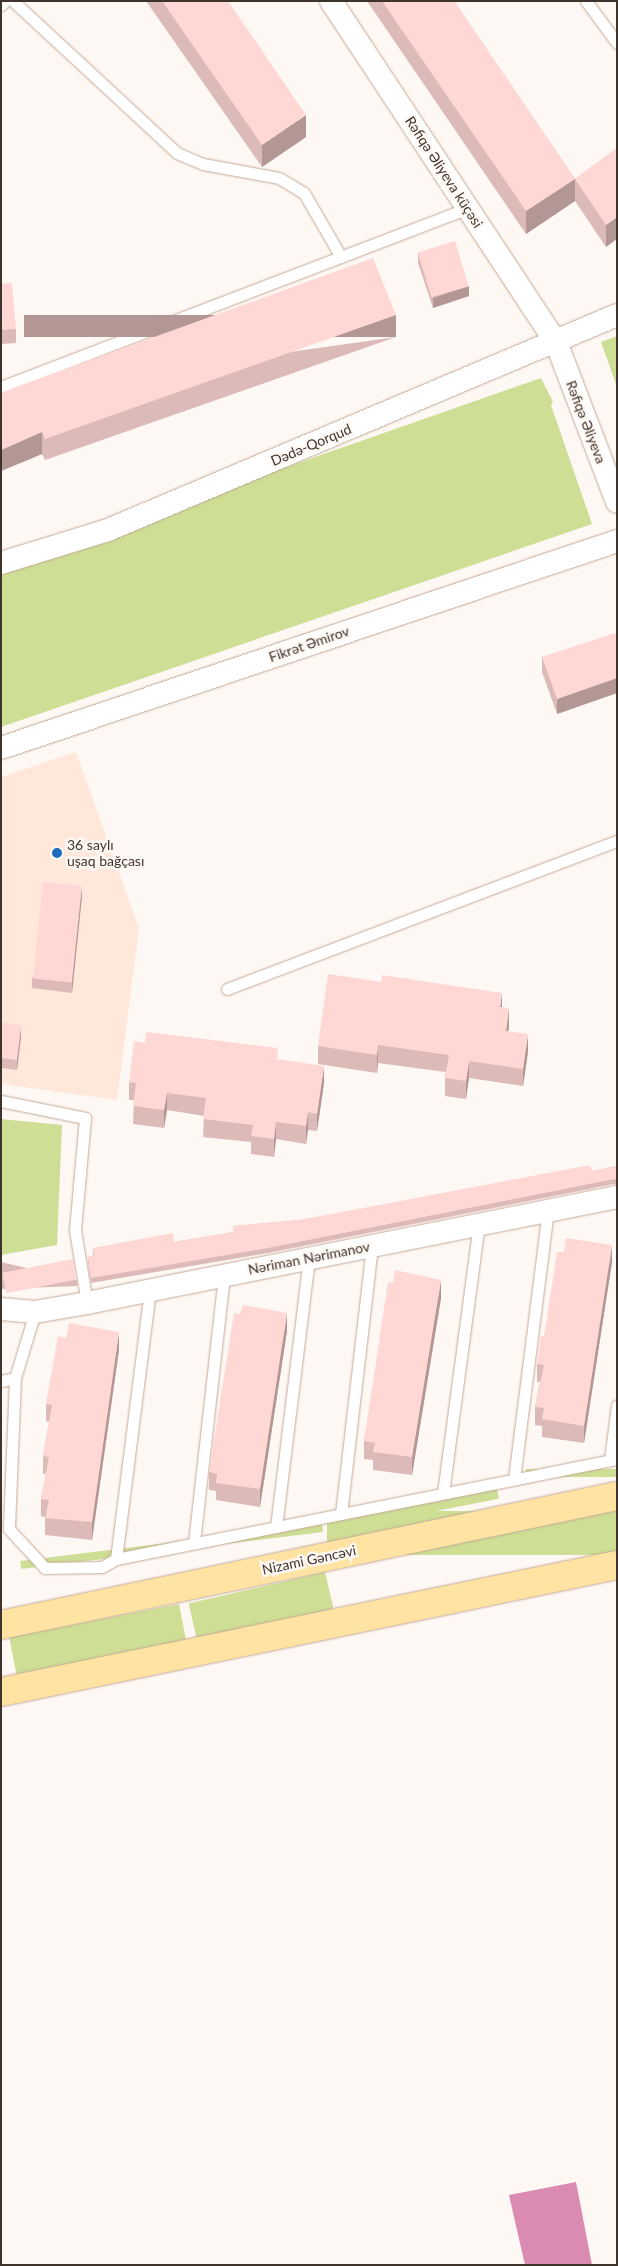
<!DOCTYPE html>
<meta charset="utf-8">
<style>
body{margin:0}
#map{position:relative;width:618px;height:2266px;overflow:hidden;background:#fef8f4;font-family:Lato,sans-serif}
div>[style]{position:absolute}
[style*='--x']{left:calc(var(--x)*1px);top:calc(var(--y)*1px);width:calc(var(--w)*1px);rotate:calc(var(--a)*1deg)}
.built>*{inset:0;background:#ffe8da}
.green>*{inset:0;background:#cede95;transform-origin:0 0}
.water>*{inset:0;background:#db8ab1}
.roads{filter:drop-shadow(0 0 1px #c5a997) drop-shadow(0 0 1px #c5a997)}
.service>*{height:11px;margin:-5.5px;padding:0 5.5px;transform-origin:5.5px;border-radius:5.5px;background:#fff}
.minor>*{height:22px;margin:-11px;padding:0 11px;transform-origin:11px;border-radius:11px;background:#fff}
.primary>*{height:28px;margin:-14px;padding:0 14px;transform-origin:14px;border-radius:14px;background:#fee3a3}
.wall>*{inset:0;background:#dbbab7}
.shaded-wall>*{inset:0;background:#b29795;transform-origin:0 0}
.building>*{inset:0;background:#ffd8d5;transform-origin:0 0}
.dots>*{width:14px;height:14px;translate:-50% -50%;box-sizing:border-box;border:2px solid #fef8f4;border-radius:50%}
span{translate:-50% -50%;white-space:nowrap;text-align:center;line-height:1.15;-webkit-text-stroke:5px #fef8f4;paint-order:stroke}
.street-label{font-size:14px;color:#3f342c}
.poi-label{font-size:14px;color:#3f342c}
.left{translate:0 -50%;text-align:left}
.frame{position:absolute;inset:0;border:2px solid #3f342c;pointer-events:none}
</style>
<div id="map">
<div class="built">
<i style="clip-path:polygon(76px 752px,139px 928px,117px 1100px,1px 1084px,1px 777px)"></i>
</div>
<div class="green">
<i style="clip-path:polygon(617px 336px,617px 387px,601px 342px)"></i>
<i style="clip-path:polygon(541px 378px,553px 402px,551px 405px,592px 524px,1px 727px,1px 567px)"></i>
<i style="clip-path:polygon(1px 1119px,62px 1125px,57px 1245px,1px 1255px)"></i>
<i style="left:617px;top:1469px;width:8px;height:91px;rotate:90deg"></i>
<i style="left:497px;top:1489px;width:10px;height:151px;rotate:79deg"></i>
<i style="left:617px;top:1511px;width:44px;height:290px;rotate:90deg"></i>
<i style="left:322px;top:1524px;width:8px;height:304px;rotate:83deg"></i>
<i style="left:325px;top:1572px;width:41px;height:140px;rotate:77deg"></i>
<i style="left:179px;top:1604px;width:38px;height:173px;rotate:79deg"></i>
</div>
<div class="water">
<i style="clip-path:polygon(576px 2182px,592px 2265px,525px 2265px,509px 2195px)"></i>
</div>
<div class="roads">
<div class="service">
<i style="--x:13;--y:1;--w:224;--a:42.8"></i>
<i style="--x:177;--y:153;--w:28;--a:23"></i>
<i style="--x:203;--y:164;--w:77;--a:10.4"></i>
<i style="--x:279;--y:178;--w:29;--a:31"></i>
<i style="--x:304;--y:193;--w:74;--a:60"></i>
<i style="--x:586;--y:1;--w:52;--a:53.6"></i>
<i style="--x:1;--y:5;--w:6;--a:-45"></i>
<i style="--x:1;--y:387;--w:500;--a:-20.97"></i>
<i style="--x:227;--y:989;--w:417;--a:-20.8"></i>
<i style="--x:1;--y:1101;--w:86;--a:11.4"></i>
<i style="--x:85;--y:1118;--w:112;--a:95.1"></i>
<i style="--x:75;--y:1230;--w:74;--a:80.7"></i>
<i style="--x:35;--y:1312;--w:69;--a:106.9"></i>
<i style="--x:15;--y:1378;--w:151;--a:92.3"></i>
<i style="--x:9;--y:1529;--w:53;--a:47.3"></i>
<i style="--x:45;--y:1568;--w:57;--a:-1"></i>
<i style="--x:102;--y:1567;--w:16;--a:-30"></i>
<i style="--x:116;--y:1559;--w:272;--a:-82.8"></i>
<i style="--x:1;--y:1381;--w:14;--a:-12"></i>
<i style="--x:610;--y:1460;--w:55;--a:-82.7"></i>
<i style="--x:514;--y:1479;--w:270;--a:-82.8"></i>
<i style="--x:443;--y:1493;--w:271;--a:-82.4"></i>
<i style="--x:341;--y:1514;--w:271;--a:-83.4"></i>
<i style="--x:276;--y:1527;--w:271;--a:-83"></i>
<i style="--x:194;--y:1543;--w:270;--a:-83.6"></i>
<i style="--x:116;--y:1559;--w:511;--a:-11.29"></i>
</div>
<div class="minor">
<i style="--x:331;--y:1;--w:409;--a:56.6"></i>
<i style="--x:556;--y:342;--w:171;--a:69.1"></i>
<i style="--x:1;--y:563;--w:112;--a:-17.1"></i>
<i style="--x:108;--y:530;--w:553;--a:-22.9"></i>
<i style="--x:1;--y:748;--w:650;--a:-18.57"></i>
<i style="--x:1;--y:1309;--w:34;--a:5"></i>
<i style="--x:35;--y:1312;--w:53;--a:-9.8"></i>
<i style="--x:87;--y:1303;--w:540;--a:-11.31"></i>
</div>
<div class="primary">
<i style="--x:1;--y:1625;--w:629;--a:-11.83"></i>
<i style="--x:1;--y:1692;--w:629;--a:-11.65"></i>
</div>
</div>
<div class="wall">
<i style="clip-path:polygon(146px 1px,228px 1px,306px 137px,262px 167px)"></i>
<i style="clip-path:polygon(367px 1px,454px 1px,575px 179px,617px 148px,606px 247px,575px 201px,526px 234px)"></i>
<i style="clip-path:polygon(418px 253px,469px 296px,433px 308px,418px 263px)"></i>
<i style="clip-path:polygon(1px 284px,16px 329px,16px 343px,1px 344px)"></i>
<i style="clip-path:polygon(396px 337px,45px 460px,42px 454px,1px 471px,1px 393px)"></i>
<i style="clip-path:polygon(617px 638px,617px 693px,557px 714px,542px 672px,542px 657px)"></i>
<i style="clip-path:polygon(82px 896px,72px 993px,32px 988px,32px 978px)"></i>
<i style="clip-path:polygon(381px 982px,502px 1007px,509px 1026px,508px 1032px,528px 1052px,523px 1086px,469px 1078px,466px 1099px,445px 1096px,445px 1078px,446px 1072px,378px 1063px,377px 1073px,318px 1064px,318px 1046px)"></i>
<i style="clip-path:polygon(1px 1022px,21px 1036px,17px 1070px,1px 1068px)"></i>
<i style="clip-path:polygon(278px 1060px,324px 1083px,317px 1131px,308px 1130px,306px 1144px,276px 1139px,274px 1157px,251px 1154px,251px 1142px,203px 1137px,204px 1116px,167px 1110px,164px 1128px,133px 1124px,134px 1100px,129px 1100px,129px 1082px)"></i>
<i style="clip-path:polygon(617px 1166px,617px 1185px,614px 1184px,268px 1253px,91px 1283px,88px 1262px,88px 1257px,93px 1256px,93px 1248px,174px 1242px,234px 1232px,233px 1226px,300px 1220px,592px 1171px)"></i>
<i style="clip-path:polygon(1px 1262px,77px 1280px,77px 1286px,1px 1289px)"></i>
<i style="clip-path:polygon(612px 1262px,584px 1443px,542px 1437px,542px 1426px,535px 1425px,535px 1407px,540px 1382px,537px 1382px,537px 1364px,544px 1336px)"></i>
<i style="clip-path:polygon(393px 1283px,441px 1298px,412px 1475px,373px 1470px,373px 1460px,364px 1459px,364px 1441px)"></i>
<i style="clip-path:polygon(240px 1314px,287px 1331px,260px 1507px,216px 1500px,216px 1491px,209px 1490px,209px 1472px)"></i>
<i style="clip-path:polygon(119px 1350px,92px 1540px,45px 1535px,45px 1517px,41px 1516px,41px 1499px,46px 1474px,43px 1474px,43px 1456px,49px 1422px,46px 1421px,46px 1404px)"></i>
</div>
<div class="shaded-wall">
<i style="clip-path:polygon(306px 115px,306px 137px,262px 167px,262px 145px)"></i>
<i style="clip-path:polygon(575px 179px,575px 201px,526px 234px,526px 211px)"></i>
<i style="clip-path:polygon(617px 217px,617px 239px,606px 247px,606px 225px)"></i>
<i style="clip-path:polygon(469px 286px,469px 296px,433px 308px,433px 298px)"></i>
<i style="left:396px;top:315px;width:22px;height:372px;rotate:90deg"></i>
<i style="clip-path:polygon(42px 432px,42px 454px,1px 471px,1px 450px)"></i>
<i style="clip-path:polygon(617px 678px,617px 693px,557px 714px,557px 699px)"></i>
<i style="clip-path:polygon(82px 886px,82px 896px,72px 993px,72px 983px)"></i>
<i style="clip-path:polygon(502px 993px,502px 1010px,500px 1007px)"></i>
<i style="clip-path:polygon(509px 1008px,509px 1026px,506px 1049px,506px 1031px)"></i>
<i style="clip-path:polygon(21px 1026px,21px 1036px,17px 1070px,17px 1060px)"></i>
<i style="clip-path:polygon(528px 1034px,528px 1052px,523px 1086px,523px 1069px)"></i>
<i style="clip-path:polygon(378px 1045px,378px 1063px,377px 1073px,377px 1055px)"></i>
<i style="clip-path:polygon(469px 1061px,469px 1078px,466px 1099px,466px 1081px)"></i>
<i style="clip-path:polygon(324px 1066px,324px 1083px,317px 1131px,317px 1114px)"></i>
<i style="clip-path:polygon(167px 1093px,167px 1110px,164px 1128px,164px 1110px)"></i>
<i style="clip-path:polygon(308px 1112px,308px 1130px,306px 1144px,306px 1126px)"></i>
<i style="clip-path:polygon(276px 1122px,276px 1139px,274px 1157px,274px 1139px)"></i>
<i style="clip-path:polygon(612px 1245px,612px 1262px,584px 1443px,584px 1426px)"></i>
<i style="clip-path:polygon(441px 1280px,441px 1298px,412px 1475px,412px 1457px)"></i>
<i style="clip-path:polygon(287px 1313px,287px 1331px,260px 1507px,260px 1489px)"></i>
<i style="clip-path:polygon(119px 1332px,119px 1350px,92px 1540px,92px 1522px)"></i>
</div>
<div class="building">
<i style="clip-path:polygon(162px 1px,228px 1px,306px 115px,262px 145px)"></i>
<i style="clip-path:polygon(382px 1px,454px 1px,575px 179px,526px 211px)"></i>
<i style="clip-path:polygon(617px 148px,617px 217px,606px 225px,575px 179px)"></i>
<i style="left:455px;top:241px;width:47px;height:39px;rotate:73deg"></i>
<i style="clip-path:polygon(373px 258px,396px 315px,45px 439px,42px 432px,1px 450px,1px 393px,13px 388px)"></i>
<i style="clip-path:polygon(12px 283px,16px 329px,1px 330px,1px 284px)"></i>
<i style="clip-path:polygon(615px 633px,617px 638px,617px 678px,557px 699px,542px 657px)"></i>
<i style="left:43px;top:882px;width:39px;height:97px;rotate:6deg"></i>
<i style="clip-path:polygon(328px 974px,381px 982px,382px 975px,502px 993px,500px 1007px,509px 1008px,506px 1031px,528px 1034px,523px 1069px,469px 1061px,466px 1081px,445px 1078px,449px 1055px,378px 1045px,377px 1055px,318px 1046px)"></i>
<i style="clip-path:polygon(1px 1022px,21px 1026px,17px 1060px,1px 1058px)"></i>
<i style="clip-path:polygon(146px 1032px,278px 1048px,277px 1059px,324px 1066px,317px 1114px,308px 1112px,306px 1126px,276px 1122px,274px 1139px,251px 1136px,253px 1125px,203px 1119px,206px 1098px,167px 1093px,164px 1110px,133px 1106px,136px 1083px,129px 1082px,134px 1041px,145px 1043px)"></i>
<i style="clip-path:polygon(590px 1165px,592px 1171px,617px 1166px,617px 1180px,614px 1179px,268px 1248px,91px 1278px,88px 1257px,94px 1256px,93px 1248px,173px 1233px,174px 1242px,234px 1232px,233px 1226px,300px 1220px)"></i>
<i style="clip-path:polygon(566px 1238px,612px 1245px,584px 1426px,542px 1419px,544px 1408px,535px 1407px,544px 1365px,537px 1364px,541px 1336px,544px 1336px,557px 1252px,564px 1252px)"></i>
<i style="left:73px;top:1259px;width:21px;height:72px;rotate:79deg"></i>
<i style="clip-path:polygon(395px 1270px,441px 1280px,412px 1457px,373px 1452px,375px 1443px,364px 1441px,388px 1282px,393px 1283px)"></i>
<i style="clip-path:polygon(243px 1305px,287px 1313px,260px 1489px,216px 1483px,217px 1474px,209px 1472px,234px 1313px,240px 1314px)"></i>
<i style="clip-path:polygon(69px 1323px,119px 1332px,92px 1522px,45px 1518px,49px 1500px,41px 1499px,49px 1457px,43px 1456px,52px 1405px,46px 1404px,58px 1336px,66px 1338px)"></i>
</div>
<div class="dots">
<i style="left:57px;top:853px;background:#1d6bba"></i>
</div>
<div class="street-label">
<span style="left:444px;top:172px;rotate:57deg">Rəfiqə Əliyeva küçəsi</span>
<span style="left:586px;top:422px;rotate:69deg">Rəfiqə Əliyeva</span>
<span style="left:311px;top:445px;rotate:-23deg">Dədə-Qorqud</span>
<span style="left:309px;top:644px;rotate:-19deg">Fikrət Əmirov</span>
<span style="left:309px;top:1258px;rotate:-11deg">Nəriman Nərimanov</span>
<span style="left:309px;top:1560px;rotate:-12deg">Nizami Gəncəvi</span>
</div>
<div class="poi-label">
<span class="left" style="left:67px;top:853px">36 saylı<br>uşaq bağçası</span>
</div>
<div class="frame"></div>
</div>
